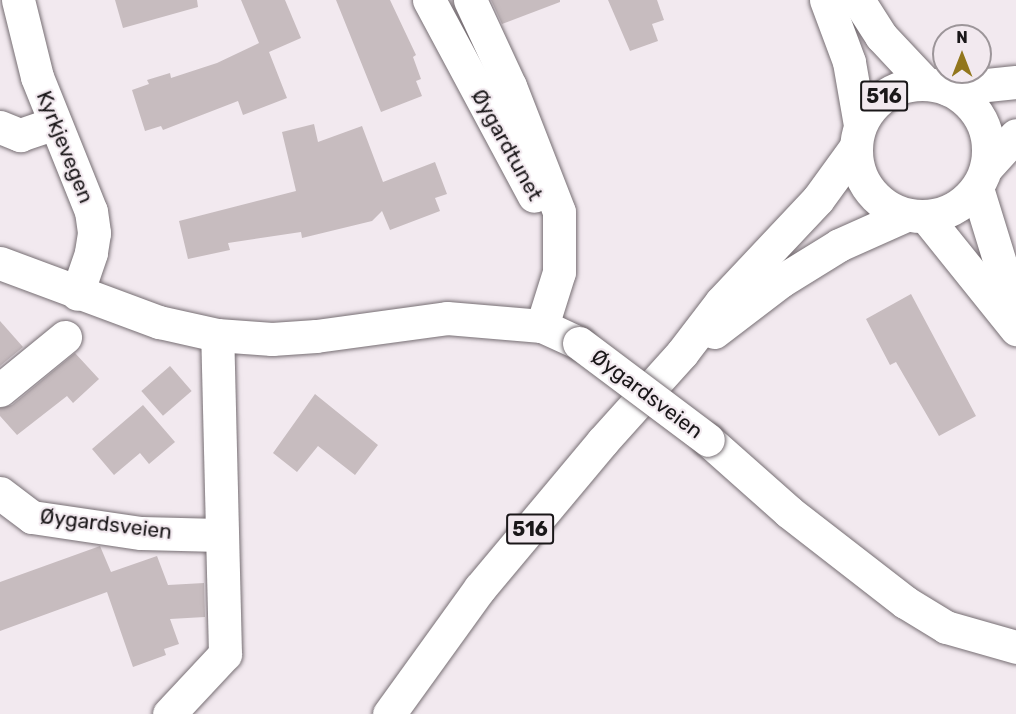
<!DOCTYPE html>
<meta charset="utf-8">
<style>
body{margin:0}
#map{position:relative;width:1016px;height:714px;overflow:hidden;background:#f2e9ef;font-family:Rubik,sans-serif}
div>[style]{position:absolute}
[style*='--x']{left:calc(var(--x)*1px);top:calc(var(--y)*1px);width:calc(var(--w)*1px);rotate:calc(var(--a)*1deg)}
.building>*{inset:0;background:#c7bcbf;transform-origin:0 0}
.roads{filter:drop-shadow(0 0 2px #766e73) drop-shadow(0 0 2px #766e73)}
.minor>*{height:33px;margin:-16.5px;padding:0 16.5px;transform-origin:16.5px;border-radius:16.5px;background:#fff}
.major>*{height:33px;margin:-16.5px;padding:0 16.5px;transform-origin:16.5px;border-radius:16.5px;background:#fff}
.major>.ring{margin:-16.5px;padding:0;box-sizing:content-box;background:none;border:33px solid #fff;border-radius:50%}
.bridges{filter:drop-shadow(0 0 2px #766e73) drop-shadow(0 0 2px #766e73)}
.minor-bridge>*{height:33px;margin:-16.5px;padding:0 16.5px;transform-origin:16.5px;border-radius:16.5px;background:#fff}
span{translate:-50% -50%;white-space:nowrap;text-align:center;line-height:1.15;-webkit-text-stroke:4.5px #f2e9ef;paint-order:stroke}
.shield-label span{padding:2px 4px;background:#f2e9ef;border:2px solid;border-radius:4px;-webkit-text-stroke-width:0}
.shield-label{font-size:20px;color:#1a1719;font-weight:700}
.street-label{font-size:21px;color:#1a1719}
.north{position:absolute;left:932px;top:24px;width:60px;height:60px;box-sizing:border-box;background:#f2e9ef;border:2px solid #9c9599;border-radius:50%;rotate:0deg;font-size:16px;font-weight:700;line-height:24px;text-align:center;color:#1a1719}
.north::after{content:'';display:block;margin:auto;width:21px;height:27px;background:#92761c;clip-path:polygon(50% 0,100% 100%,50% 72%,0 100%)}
</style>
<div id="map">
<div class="building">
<i style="clip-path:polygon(115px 0,197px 0,198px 7px,123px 28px)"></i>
<i style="clip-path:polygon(241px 0,285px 0,301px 38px,269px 52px,287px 98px,243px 115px,238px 101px,163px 130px,161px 126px,145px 131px,132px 90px,149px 84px,147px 80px,170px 73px,171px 78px,217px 63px,259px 43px)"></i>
<i style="clip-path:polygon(336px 0,390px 0,416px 55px,413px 57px,421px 79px,416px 81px,422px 96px,381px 112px)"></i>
<i style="clip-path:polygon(491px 0,560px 0,560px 2px,502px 24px)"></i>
<i style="clip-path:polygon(608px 0,657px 0,664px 20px,652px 24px,658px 41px,630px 51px)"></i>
<i style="clip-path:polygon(314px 124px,318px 142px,362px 126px,383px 182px,435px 162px,447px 194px,435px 198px,440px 211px,390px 230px,382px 211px,372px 221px,302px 238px,301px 232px,228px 243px,230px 250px,188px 259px,179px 221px,296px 191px,282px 132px)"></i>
<i style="clip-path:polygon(911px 294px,976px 416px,939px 436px,896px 362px,890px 365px,866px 319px)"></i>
<i style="clip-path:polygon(0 321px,23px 347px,0 366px)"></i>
<i style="clip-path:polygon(75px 353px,99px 379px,73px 403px,67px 396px,17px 435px,0 416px,0 408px,12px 405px)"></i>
<i style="left:170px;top:366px;width:33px;height:38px;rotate:49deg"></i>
<i style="clip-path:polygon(315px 394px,378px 445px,355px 475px,318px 446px,297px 472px,273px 453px)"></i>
<i style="clip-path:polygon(143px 405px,175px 442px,149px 464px,140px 453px,114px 475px,92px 449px)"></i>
<i style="clip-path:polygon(100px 546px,111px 572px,157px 556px,168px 585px,204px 583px,205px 617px,170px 619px,179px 644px,164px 649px,166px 655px,133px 667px,107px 592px,0 631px,0 582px)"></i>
</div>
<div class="roads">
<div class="minor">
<i style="--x:18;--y:0;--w:79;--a:76.1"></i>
<i style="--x:37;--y:77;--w:144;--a:68.1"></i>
<i style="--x:91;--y:211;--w:22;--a:82"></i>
<i style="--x:94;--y:233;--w:20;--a:99"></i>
<i style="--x:91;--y:253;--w:43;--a:108.9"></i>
<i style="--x:429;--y:0;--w:222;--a:61.8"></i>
<i style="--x:470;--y:0;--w:95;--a:65.1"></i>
<i style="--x:510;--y:86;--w:135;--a:68.7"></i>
<i style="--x:559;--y:212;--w:60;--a:90"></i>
<i style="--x:559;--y:272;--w:57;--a:107.5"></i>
<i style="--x:0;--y:127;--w:22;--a:22"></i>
<i style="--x:20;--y:135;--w:36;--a:-19"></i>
<i style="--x:0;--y:263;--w:170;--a:20.4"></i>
<i style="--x:159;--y:322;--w:59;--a:12.6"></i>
<i style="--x:217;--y:335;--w:55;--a:4.2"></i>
<i style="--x:272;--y:339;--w:44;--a:-3.9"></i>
<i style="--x:316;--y:336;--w:132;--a:-7.8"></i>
<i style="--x:447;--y:318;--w:95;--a:4.8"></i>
<i style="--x:542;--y:326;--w:41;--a:24.7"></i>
<i style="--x:0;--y:390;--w:84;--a:-39.2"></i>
<i style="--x:708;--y:440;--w:108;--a:41.6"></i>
<i style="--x:789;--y:512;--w:147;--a:37.8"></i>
<i style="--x:905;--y:602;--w:48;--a:31.4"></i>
<i style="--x:946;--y:627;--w:73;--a:15.9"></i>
<i style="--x:0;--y:493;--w:40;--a:37"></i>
<i style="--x:32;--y:517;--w:110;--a:8.4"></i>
<i style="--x:141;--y:533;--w:79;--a:1.5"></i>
<i style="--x:169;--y:714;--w:82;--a:-47"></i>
<i style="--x:225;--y:654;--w:319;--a:-91.4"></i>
</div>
<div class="major">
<i style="--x:826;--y:0;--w:66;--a:69.6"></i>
<i style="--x:849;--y:62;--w:64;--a:80.1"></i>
<i style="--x:858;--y:0;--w:43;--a:57.4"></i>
<i style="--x:881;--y:36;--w:66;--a:46.8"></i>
<i class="ring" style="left:856px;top:84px;width:99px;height:99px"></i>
<i style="--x:948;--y:89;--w:68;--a:-5.9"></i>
<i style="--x:987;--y:167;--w:43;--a:-47.8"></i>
<i style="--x:977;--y:188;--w:133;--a:72.9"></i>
<i style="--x:926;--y:217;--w:144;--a:51.2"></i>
<i style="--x:714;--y:332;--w:84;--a:-37.3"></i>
<i style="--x:781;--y:281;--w:68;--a:-31.8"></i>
<i style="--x:839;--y:245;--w:73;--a:-24.1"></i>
<i style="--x:389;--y:714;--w:155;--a:-54.2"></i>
<i style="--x:480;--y:588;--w:190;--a:-50.1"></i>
<i style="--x:602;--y:442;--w:120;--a:-48"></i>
<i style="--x:682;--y:353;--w:64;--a:-52.6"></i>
<i style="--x:721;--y:302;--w:141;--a:-46.7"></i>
<i style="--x:818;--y:199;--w:63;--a:-54"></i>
</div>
</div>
<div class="bridges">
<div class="minor-bridge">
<i style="--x:579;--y:343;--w:161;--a:36.9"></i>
</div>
</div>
<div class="shield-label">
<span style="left:884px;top:96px">516</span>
<span style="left:530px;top:529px">516</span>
</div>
<div class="street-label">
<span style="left:507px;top:145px;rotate:61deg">Øygardtunet</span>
<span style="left:65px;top:147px;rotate:68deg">Kyrkjevegen</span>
<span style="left:647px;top:394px;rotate:37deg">Øygardsveien</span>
<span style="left:106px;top:524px;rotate:7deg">Øygardsveien</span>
</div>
<div class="north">N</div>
</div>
